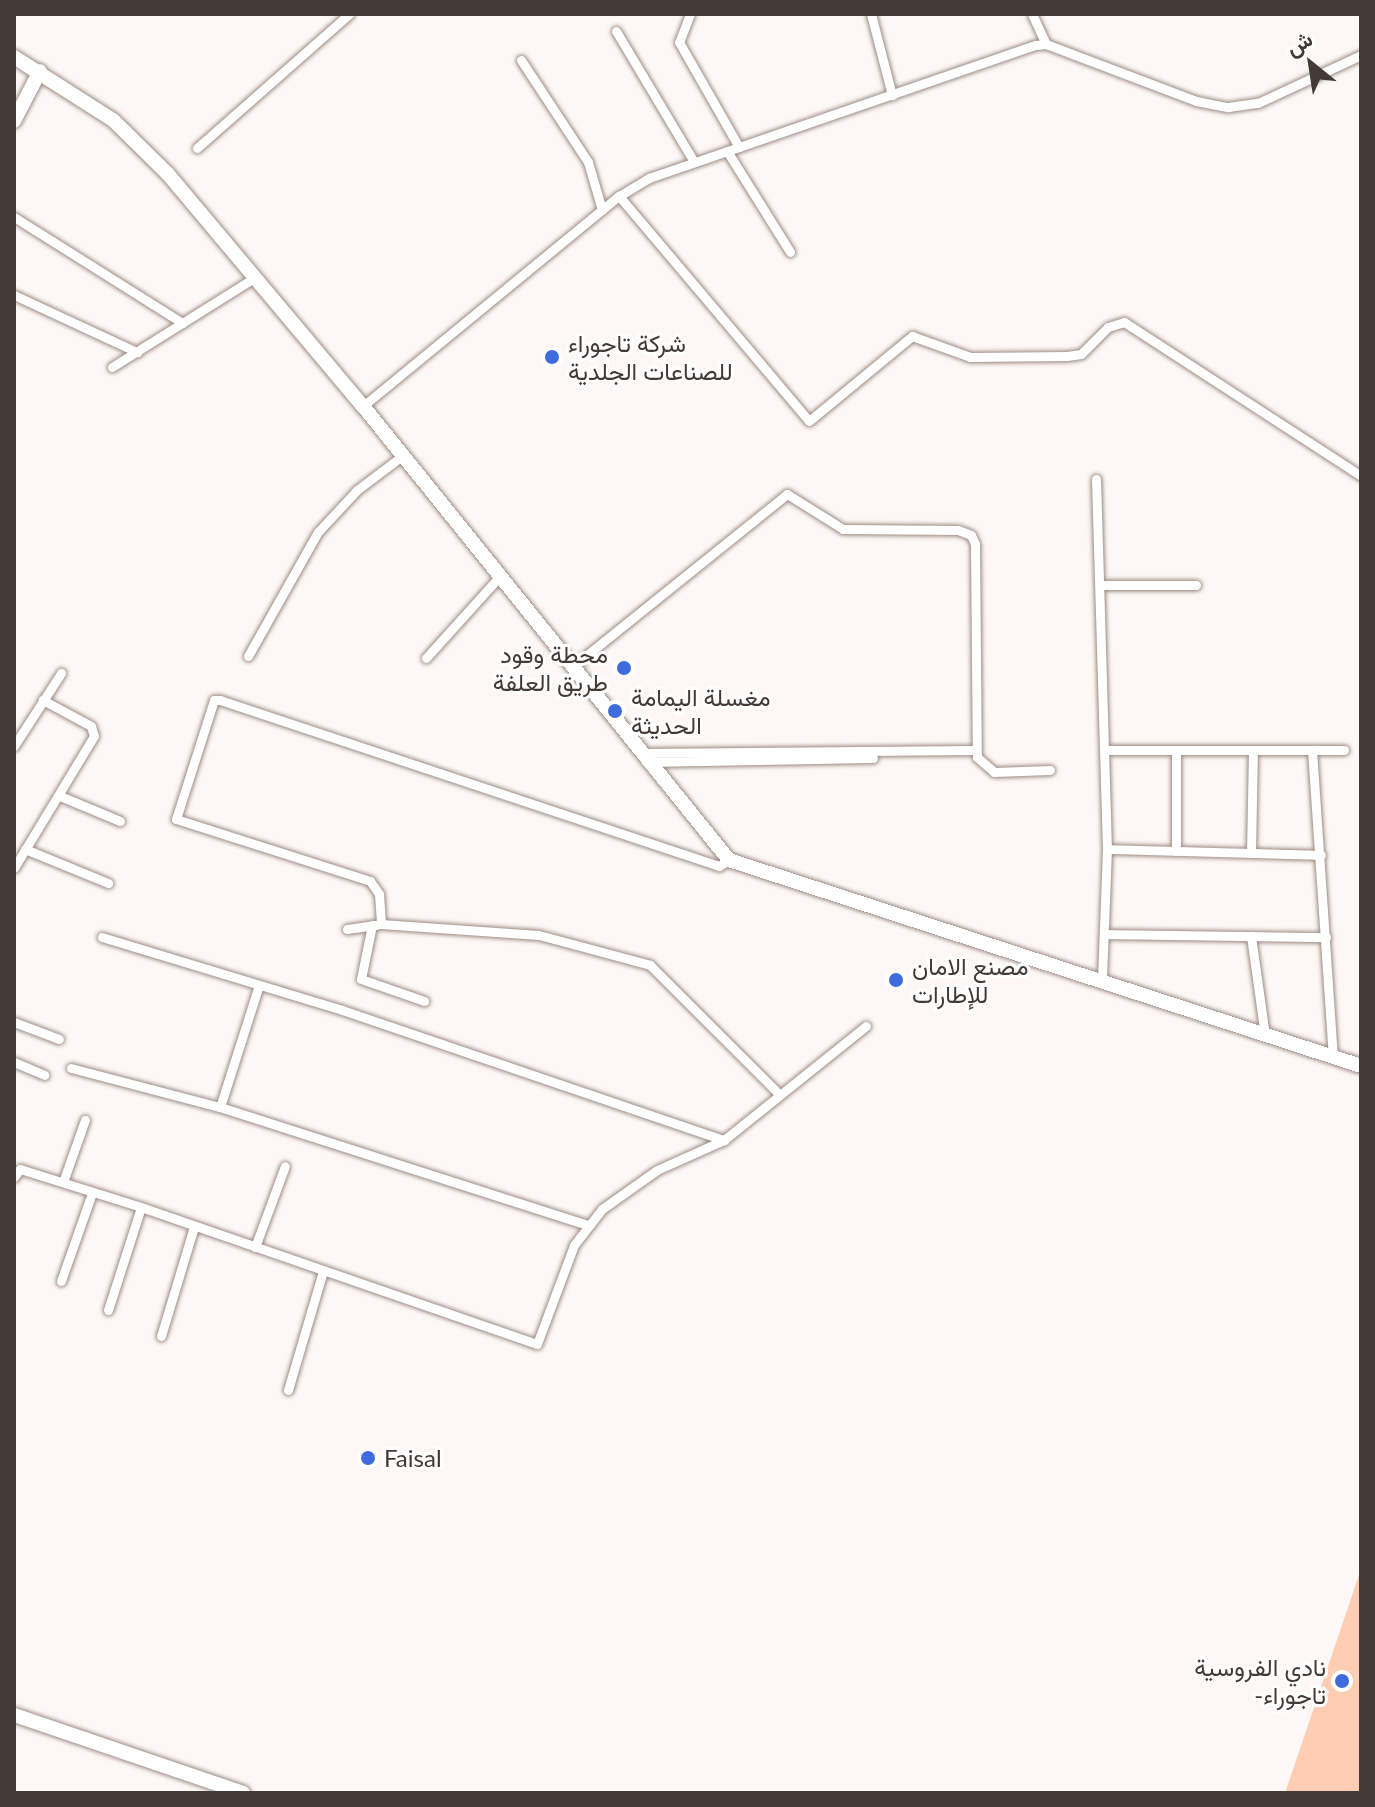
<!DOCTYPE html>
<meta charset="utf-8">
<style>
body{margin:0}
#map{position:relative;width:1375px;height:1807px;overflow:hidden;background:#fdf8f6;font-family:Lato,Vazirmatn,sans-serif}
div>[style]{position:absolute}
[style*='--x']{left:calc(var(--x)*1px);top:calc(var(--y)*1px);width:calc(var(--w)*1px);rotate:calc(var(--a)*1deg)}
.green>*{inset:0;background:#ffcdb3}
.roads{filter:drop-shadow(0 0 2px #9e8b82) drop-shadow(0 0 2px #9e8b82)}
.street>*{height:9px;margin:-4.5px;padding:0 4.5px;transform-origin:4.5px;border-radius:4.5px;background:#fff}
.secondary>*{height:14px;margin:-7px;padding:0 7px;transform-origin:7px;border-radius:7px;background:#fff}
.primary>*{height:14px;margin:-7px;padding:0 7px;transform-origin:7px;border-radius:7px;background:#fff}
.dots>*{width:22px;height:22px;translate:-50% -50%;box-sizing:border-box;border:4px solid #fff;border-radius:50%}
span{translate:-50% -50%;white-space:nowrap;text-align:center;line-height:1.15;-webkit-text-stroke:6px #fff;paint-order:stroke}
.poi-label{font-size:24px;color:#423a36}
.left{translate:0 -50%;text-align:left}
.right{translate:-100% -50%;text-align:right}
.frame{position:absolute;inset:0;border:16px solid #423a36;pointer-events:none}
.north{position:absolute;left:1271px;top:24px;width:80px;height:80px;-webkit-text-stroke:6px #fff;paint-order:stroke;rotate:330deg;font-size:22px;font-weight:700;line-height:32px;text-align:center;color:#423a36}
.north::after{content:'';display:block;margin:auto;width:28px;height:36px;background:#423a36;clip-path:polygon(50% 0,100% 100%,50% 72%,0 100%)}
</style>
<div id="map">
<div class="green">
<i style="clip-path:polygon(1361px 1569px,1361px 1793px,1285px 1793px)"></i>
</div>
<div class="roads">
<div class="street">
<i style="--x:690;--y:14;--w:30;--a:111"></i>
<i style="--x:679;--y:42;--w:121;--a:60.3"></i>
<i style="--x:871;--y:14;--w:84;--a:75.5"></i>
<i style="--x:1032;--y:14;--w:33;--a:65"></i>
<i style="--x:616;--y:31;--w:152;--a:59.2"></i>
<i style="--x:521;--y:60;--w:122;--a:56.7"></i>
<i style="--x:588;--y:162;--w:50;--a:73.7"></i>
<i style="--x:197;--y:148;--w:203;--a:-41.4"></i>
<i style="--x:727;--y:151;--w:119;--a:58"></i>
<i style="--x:619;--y:196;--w:294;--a:49.8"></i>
<i style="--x:809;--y:421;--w:134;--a:-39.5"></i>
<i style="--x:912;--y:336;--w:62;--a:19.9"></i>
<i style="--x:970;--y:357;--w:97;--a:-0.6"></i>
<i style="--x:1067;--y:356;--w:14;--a:-8"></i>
<i style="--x:1081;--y:354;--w:38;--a:-45"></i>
<i style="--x:1108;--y:327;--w:17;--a:-17"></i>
<i style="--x:1124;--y:322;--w:283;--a:33"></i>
<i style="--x:14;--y:217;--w:199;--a:32.2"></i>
<i style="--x:14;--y:295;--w:136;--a:24.9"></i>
<i style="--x:112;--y:367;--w:168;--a:-32.1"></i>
<i style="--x:363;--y:406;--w:331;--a:-39.4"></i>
<i style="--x:619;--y:196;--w:35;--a:-31"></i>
<i style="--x:649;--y:178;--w:409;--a:-19"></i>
<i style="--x:1036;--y:45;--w:10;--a:-6"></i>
<i style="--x:1046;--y:44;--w:160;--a:20.8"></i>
<i style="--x:1196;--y:101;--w:33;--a:11"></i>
<i style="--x:1228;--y:107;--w:30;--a:-8"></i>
<i style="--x:1258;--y:103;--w:114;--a:-25"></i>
<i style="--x:1096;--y:479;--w:370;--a:88.3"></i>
<i style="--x:1107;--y:849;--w:132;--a:92.2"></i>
<i style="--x:1100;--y:585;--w:96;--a:0"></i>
<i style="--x:248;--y:656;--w:142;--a:-60.6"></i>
<i style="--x:318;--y:532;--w:57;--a:-47.1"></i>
<i style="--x:357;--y:490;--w:56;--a:-37.1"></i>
<i style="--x:426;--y:658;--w:109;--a:-48"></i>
<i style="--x:572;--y:667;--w:276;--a:-38.8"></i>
<i style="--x:787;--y:494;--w:66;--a:32"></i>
<i style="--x:843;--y:529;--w:115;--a:0.5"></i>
<i style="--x:958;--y:530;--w:14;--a:21"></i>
<i style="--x:971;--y:535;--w:10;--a:66"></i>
<i style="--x:975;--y:544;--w:213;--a:89.5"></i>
<i style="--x:977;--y:757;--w:23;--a:41"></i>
<i style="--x:994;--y:772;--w:56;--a:-2"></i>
<i style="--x:14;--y:746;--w:87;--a:-57.2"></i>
<i style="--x:1106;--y:750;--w:238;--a:0"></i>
<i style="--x:1312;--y:750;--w:307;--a:86.1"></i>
<i style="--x:640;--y:753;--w:336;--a:-0.5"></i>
<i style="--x:646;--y:762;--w:227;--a:-1"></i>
<i style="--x:60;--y:796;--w:65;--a:22.6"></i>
<i style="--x:25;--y:849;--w:90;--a:22.3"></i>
<i style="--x:1107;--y:849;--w:214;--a:1.6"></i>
<i style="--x:1176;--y:851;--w:101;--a:-90"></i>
<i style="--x:1251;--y:853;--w:103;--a:-88.9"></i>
<i style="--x:729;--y:860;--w:12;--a:149"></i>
<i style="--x:719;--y:866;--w:526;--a:-161.6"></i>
<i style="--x:220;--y:700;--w:6;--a:180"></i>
<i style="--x:214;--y:700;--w:125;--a:107.7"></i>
<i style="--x:176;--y:819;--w:204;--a:17.7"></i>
<i style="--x:370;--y:881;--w:16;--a:55"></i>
<i style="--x:379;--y:894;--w:30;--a:86"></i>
<i style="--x:381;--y:924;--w:158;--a:4"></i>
<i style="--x:539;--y:935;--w:115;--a:15.1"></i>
<i style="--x:650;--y:965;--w:182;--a:45"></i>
<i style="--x:14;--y:868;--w:154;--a:-58.8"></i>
<i style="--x:94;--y:736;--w:10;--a:-107"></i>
<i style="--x:91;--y:726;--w:55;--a:-151.6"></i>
<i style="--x:372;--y:925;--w:55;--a:101.5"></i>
<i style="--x:361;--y:979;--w:67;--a:19.2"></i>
<i style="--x:347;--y:929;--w:30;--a:-8"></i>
<i style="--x:1105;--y:934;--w:221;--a:0.8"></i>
<i style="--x:1251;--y:936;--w:100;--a:82"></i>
<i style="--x:102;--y:937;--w:251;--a:16.9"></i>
<i style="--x:342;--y:1010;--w:404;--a:18.8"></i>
<i style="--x:14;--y:1022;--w:48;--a:20.7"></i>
<i style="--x:14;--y:1062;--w:33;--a:23"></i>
<i style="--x:71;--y:1068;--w:154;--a:14.7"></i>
<i style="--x:220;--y:1107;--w:386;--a:17.8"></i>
<i style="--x:220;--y:1107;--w:128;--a:-72.3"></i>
<i style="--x:14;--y:1177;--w:10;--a:-53"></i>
<i style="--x:20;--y:1169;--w:127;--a:17.4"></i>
<i style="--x:141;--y:1207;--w:419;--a:19.1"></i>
<i style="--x:537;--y:1344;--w:106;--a:-69.5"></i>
<i style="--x:574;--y:1245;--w:46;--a:-52.1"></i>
<i style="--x:602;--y:1209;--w:67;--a:-35.3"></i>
<i style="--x:657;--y:1170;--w:73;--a:-24.1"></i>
<i style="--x:724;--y:1140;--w:182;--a:-38.8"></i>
<i style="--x:63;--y:1182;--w:66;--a:-70.5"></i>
<i style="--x:255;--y:1247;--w:86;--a:-69.7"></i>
<i style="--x:61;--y:1281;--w:93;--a:-70.6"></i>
<i style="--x:108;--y:1310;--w:108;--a:-72.2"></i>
<i style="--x:161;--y:1336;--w:114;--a:-73.2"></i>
<i style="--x:288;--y:1390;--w:124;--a:-73.6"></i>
</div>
<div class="secondary">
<i style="--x:14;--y:57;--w:117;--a:32.5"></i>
<i style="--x:113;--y:120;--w:77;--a:44.5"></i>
<i style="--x:168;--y:174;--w:303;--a:50"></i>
<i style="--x:363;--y:406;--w:583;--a:51.13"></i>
<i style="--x:729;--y:860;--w:665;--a:18.05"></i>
<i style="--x:14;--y:121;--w:56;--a:-62.5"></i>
</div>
<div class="primary">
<i style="--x:14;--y:1715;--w:242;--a:18.8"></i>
</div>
</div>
<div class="dots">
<i style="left:552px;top:357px;background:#406bdd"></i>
<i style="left:624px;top:668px;background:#406bdd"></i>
<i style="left:615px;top:711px;background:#406bdd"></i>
<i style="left:896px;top:980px;background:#406bdd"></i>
<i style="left:368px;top:1458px;background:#406bdd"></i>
<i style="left:1342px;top:1681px;background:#406bdd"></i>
</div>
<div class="poi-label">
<span class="left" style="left:568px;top:357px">شركة تاجوراء<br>للصناعات الجلدية</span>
<span class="right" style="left:608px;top:668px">محطة وقود<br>طريق العلفة</span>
<span class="left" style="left:631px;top:711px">مغسلة اليمامة<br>الحديثة</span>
<span class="left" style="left:912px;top:980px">مصنع الامان<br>للإطارات</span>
<span class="left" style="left:384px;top:1458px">Faisal</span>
<span class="right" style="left:1326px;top:1681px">نادي الفروسية<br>-تاجوراء</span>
</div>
<div class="frame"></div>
<div class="north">ش</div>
</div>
